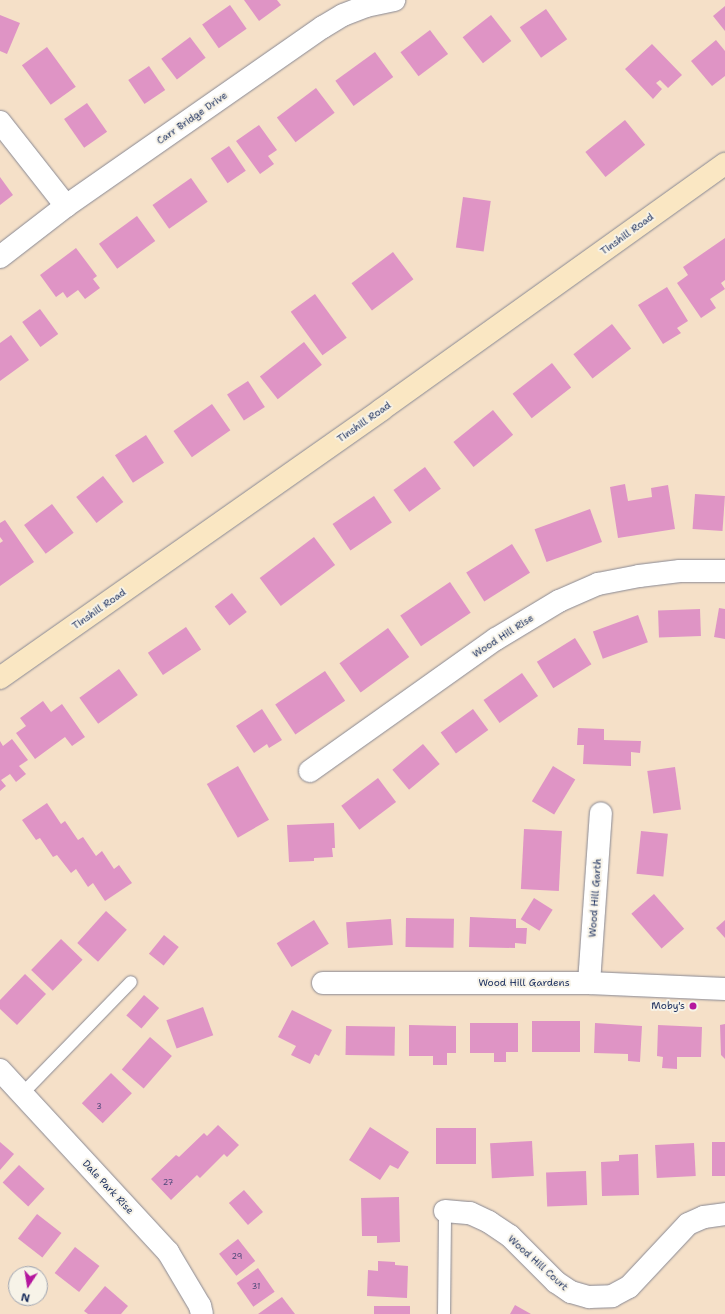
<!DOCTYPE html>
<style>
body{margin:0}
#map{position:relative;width:725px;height:1314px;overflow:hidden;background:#f5e0c8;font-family:"Shantell Sans",sans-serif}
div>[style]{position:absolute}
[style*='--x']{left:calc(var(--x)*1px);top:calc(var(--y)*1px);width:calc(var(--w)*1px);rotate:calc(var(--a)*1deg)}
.building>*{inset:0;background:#df94c5;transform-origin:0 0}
.roads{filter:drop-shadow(0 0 1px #888893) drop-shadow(0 0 1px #888893)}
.lane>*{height:12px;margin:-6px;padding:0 6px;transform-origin:6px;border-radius:6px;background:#fff}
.street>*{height:22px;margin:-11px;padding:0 11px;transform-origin:11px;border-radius:11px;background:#fff}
.secondary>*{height:22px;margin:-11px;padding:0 11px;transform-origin:11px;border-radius:11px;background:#fae7c3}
.dots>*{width:11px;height:11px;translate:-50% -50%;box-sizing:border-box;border:2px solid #f7f3e8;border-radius:50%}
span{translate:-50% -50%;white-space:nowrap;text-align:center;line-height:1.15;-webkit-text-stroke:4px #f7f3e8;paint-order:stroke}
.number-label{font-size:8px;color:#4c4878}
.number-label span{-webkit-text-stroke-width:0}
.street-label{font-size:10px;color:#1b2f5e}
.poi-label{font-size:10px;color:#1b2f5e}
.right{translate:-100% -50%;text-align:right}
.north{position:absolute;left:8px;top:1266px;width:40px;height:40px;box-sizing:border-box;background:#f7f3e8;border:1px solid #9fa5b1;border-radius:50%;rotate:192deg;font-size:11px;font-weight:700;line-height:16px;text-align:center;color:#1b2f5e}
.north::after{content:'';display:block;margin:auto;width:14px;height:18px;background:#b5179e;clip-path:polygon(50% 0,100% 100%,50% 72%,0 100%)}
</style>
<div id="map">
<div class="building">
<i style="clip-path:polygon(244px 0,277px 0,281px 5px,259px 21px)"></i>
<i style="left:230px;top:5px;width:29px;height:34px;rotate:55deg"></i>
<i style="clip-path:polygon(725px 6px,725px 31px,713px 16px)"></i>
<i style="left:546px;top:9px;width:37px;height:32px;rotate:55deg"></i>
<i style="clip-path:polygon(0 15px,20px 23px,7px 54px,0 51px)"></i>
<i style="left:491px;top:15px;width:33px;height:36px;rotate:52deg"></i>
<i style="left:430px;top:30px;width:30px;height:37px;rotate:53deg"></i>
<i style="left:190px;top:37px;width:26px;height:36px;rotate:53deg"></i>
<i style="clip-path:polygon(716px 40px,725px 51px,725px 76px,712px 86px,691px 61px)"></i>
<i style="clip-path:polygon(652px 44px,682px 75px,668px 88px,660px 80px,656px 83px,662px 89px,653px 99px,625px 69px)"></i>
<i style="left:47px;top:47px;width:49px;height:31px;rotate:54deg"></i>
<i style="left:375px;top:52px;width:31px;height:49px;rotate:54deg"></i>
<i style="left:149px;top:66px;width:29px;height:25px;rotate:56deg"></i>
<i style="left:316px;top:88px;width:31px;height:49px;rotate:53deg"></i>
<i style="left:87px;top:103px;width:35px;height:28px;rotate:55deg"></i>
<i style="left:625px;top:120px;width:32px;height:51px;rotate:51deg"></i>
<i style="clip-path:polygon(259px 125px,277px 150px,268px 156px,274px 164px,260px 174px,236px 141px)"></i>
<i style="left:229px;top:146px;width:30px;height:22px;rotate:56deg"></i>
<i style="clip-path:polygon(0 177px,13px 195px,0 205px)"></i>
<i style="left:191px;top:178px;width:29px;height:47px;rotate:55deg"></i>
<i style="left:463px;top:197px;width:28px;height:51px;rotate:8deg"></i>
<i style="left:137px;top:216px;width:31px;height:47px;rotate:54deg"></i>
<i style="clip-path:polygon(725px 238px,725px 280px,721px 283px,725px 289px,710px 299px,716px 308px,701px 318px,677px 283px,688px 275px,683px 267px)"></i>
<i style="clip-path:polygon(76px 248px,97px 276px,93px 279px,100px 288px,85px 299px,78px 290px,67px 298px,63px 292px,56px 297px,40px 275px)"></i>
<i style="left:393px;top:252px;width:34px;height:52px;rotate:53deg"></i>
<i style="clip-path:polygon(667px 287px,688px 321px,677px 328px,681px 333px,663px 344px,638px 305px)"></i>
<i style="left:315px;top:294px;width:54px;height:30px;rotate:54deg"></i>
<i style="left:40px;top:309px;width:31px;height:22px;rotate:54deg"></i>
<i style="left:612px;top:324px;width:31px;height:49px;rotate:52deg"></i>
<i style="clip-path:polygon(11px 335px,29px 360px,0 381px,0 343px)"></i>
<i style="left:304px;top:342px;width:29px;height:56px;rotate:52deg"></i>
<i style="left:552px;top:363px;width:31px;height:50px;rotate:52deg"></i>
<i style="left:248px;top:381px;width:31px;height:25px;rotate:57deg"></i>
<i style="left:212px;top:404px;width:32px;height:47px;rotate:55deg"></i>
<i style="left:493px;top:410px;width:32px;height:51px;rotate:51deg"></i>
<i style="left:146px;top:435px;width:33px;height:37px;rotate:57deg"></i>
<i style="left:425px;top:467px;width:27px;height:39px;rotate:54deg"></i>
<i style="left:103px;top:476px;width:33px;height:34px;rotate:52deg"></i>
<i style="clip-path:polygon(625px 484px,628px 501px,652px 497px,651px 488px,668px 485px,675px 529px,618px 538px,610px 487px)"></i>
<i style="left:695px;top:494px;width:30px;height:35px;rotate:4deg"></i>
<i style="left:374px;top:496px;width:32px;height:50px;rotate:56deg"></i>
<i style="left:52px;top:504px;width:36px;height:35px;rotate:53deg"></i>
<i style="left:590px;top:509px;width:35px;height:59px;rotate:70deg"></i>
<i style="clip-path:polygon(5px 520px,34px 562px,0 586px,0 543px,3px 541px,0 537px,0 523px)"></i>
<i style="left:314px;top:537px;width:35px;height:68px;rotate:53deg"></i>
<i style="left:512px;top:544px;width:34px;height:54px;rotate:58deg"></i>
<i style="left:450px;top:582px;width:37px;height:60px;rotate:56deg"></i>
<i style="left:232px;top:593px;width:24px;height:22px;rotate:52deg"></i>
<i style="clip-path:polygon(719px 608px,725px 609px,725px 639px,714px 637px)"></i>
<i style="left:700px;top:609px;width:27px;height:42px;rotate:88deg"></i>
<i style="left:638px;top:615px;width:29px;height:48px;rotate:70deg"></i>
<i style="left:186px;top:627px;width:27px;height:46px;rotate:56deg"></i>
<i style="left:388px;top:628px;width:36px;height:60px;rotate:54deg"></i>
<i style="left:575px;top:638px;width:31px;height:45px;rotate:58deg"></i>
<i style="left:119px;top:669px;width:32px;height:49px;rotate:54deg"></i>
<i style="left:325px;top:671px;width:36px;height:60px;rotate:56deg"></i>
<i style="left:522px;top:673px;width:28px;height:47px;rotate:55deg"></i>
<i style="clip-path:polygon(43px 701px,51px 712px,62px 704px,85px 737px,72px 746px,65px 737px,35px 759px,16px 733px,26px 726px,20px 718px)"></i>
<i style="clip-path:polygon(262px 709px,282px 740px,269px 748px,267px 744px,254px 753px,236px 726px)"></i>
<i style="left:473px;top:709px;width:26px;height:40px;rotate:54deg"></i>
<i style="clip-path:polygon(578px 728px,604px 729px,604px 740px,641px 741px,640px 753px,631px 752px,631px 766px,583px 764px,584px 745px,577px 745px)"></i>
<i style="clip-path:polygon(12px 739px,28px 760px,19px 766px,26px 774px,16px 782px,10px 774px,1px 780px,6px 786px,0 791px,0 741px,3px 746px)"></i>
<i style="left:423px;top:744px;width:26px;height:40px;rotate:50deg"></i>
<i style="left:238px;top:766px;width:62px;height:36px;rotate:60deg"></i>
<i style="left:553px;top:766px;width:26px;height:41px;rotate:31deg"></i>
<i style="left:675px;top:767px;width:43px;height:28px;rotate:82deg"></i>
<i style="left:378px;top:778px;width:30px;height:46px;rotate:53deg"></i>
<i style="clip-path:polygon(47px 803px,61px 824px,65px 821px,78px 840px,83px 837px,96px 856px,102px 851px,114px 869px,119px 865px,132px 883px,105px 901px,93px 883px,88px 887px,76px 869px,71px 873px,57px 855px,53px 857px,40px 838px,36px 840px,22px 820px)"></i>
<i style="clip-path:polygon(334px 823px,335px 848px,332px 848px,333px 857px,314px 858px,314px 861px,289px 862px,287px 825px)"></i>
<i style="left:524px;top:829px;width:38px;height:60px;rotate:3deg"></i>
<i style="left:641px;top:831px;width:27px;height:43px;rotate:6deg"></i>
<i style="left:654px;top:894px;width:46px;height:30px;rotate:49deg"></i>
<i style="left:534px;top:898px;width:22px;height:25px;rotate:32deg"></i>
<i style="left:106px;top:911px;width:28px;height:43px;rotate:42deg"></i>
<i style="clip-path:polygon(470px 917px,516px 919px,516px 928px,527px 928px,526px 944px,515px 943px,515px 948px,469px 947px)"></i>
<i style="left:406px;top:918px;width:48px;height:29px;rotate:1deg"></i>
<i style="left:391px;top:919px;width:26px;height:45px;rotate:86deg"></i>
<i style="left:314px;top:920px;width:28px;height:44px;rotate:58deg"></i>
<i style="clip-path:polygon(725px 920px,725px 938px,716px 928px)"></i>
<i style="left:164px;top:935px;width:19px;height:24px;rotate:39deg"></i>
<i style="left:61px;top:939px;width:30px;height:43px;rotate:44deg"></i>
<i style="clip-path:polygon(25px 974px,46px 994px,17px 1025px,0 1009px,0 1000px)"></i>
<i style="left:144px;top:995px;width:20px;height:27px;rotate:41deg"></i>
<i style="left:203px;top:1007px;width:30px;height:39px;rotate:70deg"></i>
<i style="clip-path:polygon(292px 1010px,332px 1030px,319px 1056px,315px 1054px,310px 1064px,291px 1055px,296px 1046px,278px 1037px)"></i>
<i style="left:580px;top:1021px;width:31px;height:48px;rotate:90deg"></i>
<i style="clip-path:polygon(470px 1023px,518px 1023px,518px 1052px,506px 1052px,506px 1062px,494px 1062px,494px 1053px,470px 1053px)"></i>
<i style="clip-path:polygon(595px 1023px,642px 1026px,640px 1062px,628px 1061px,628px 1054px,594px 1053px)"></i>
<i style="clip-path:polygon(725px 1024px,725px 1059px,721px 1055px,720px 1025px)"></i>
<i style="clip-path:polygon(409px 1025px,456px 1026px,456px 1053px,447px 1053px,447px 1065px,433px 1065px,433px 1056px,409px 1056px)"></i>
<i style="clip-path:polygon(658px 1025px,702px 1027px,701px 1057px,677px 1057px,677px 1069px,662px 1068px,663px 1057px,657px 1056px)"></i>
<i style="left:346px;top:1026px;width:49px;height:29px;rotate:1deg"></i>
<i style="left:150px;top:1037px;width:29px;height:43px;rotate:41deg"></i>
<i style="left:111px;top:1073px;width:29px;height:42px;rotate:44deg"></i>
<i style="clip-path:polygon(218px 1125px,239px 1145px,227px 1157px,224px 1154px,200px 1178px,197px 1175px,171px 1200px,151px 1179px,176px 1155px,179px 1157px,204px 1133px,207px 1136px)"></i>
<i style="clip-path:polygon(370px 1127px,409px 1152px,398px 1169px,390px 1165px,380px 1180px,349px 1160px)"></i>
<i style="left:436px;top:1128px;width:40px;height:36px"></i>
<i style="left:532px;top:1141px;width:35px;height:42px;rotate:87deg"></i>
<i style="clip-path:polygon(0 1142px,14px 1154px,0 1170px)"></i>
<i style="left:712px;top:1142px;width:13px;height:34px"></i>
<i style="left:694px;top:1143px;width:33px;height:39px;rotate:87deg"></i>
<i style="clip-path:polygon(638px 1154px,639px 1195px,602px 1196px,601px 1162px,619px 1161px,619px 1155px)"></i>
<i style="left:19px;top:1165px;width:35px;height:24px;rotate:43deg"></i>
<i style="left:586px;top:1171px;width:34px;height:40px;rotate:88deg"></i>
<i style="left:244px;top:1190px;width:29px;height:20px;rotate:49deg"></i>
<i style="clip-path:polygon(399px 1197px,400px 1242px,377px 1243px,377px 1236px,362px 1236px,361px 1198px)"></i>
<i style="left:37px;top:1214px;width:31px;height:31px;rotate:38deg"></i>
<i style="left:238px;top:1239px;width:28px;height:24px;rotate:52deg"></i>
<i style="left:75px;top:1247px;width:31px;height:33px;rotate:38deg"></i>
<i style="clip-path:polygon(378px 1261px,395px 1262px,395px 1265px,408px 1266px,407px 1298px,367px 1296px,368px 1270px,378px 1271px)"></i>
<i style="left:258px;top:1268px;width:29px;height:26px;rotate:55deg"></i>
<i style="clip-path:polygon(105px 1286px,128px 1306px,121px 1314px,88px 1314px,84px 1311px)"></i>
<i style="clip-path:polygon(282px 1297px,295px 1314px,258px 1314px)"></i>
<i style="clip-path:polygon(515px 1305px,531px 1314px,510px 1314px)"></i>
<i style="left:374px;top:1306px;width:36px;height:8px"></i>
</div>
<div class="roads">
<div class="lane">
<i style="--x:22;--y:1094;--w:156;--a:-45.8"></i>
<i style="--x:444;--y:1314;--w:103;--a:-89.4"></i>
</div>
<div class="street">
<i style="--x:0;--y:122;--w:107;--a:51.8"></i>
<i style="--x:0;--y:257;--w:83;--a:-37.7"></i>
<i style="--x:66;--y:206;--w:313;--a:-34.9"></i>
<i style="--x:323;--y:27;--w:23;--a:-31"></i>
<i style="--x:343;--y:15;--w:25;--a:-21"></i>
<i style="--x:366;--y:6;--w:29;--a:-12"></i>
<i style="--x:310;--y:771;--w:228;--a:-35.4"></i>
<i style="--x:496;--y:639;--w:74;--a:-31.1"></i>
<i style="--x:559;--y:601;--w:43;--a:-23.6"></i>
<i style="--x:598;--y:584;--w:42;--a:-11"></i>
<i style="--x:639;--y:576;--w:41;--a:-7"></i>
<i style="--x:680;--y:571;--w:45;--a:0"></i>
<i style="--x:323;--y:983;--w:266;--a:0"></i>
<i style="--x:589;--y:983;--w:136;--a:2.5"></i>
<i style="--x:589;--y:983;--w:170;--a:-86"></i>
<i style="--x:0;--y:1070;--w:248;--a:47.3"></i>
<i style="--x:168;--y:1252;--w:63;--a:59.3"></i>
<i style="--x:200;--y:1306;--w:8;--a:76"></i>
<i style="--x:445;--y:1211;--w:25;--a:5"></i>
<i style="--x:470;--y:1213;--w:21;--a:25"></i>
<i style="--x:489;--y:1222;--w:25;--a:34"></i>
<i style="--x:510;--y:1236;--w:65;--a:45"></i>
<i style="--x:556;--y:1282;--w:18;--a:34"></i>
<i style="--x:571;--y:1292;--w:19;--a:16"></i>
<i style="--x:589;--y:1297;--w:23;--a:-2"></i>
<i style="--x:612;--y:1296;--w:19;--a:-28"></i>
<i style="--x:629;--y:1287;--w:86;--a:-46.9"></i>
<i style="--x:688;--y:1224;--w:17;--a:-24"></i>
<i style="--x:704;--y:1217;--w:21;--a:-8"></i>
</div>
<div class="secondary">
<i style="--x:0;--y:678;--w:466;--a:-35.1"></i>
<i style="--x:381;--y:410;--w:423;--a:-35.6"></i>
</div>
</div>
<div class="dots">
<i style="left:693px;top:1006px;background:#b5179e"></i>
</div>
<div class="number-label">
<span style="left:99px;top:1107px">3</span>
<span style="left:168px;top:1183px">27</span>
<span style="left:237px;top:1257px">29</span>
<span style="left:256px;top:1287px">31</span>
</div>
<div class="street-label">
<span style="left:192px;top:118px;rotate:-35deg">Carr Bridge Drive</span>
<span style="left:627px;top:234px;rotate:-36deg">Tinshill Road</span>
<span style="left:364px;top:422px;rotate:-35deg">Tinshill Road</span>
<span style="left:99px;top:609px;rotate:-35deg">Tinshill Road</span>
<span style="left:503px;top:636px;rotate:-33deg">Wood Hill Rise</span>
<span style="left:595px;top:898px;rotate:-86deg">Wood Hill Garth</span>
<span style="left:524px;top:983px">Wood Hill Gardens</span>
<span style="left:108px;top:1187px;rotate:47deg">Dale Park Rise</span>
<span style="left:538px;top:1263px;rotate:42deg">Wood Hill Court</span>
</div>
<div class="poi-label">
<span class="right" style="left:685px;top:1006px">Moby's</span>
</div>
<div class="north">N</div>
</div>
